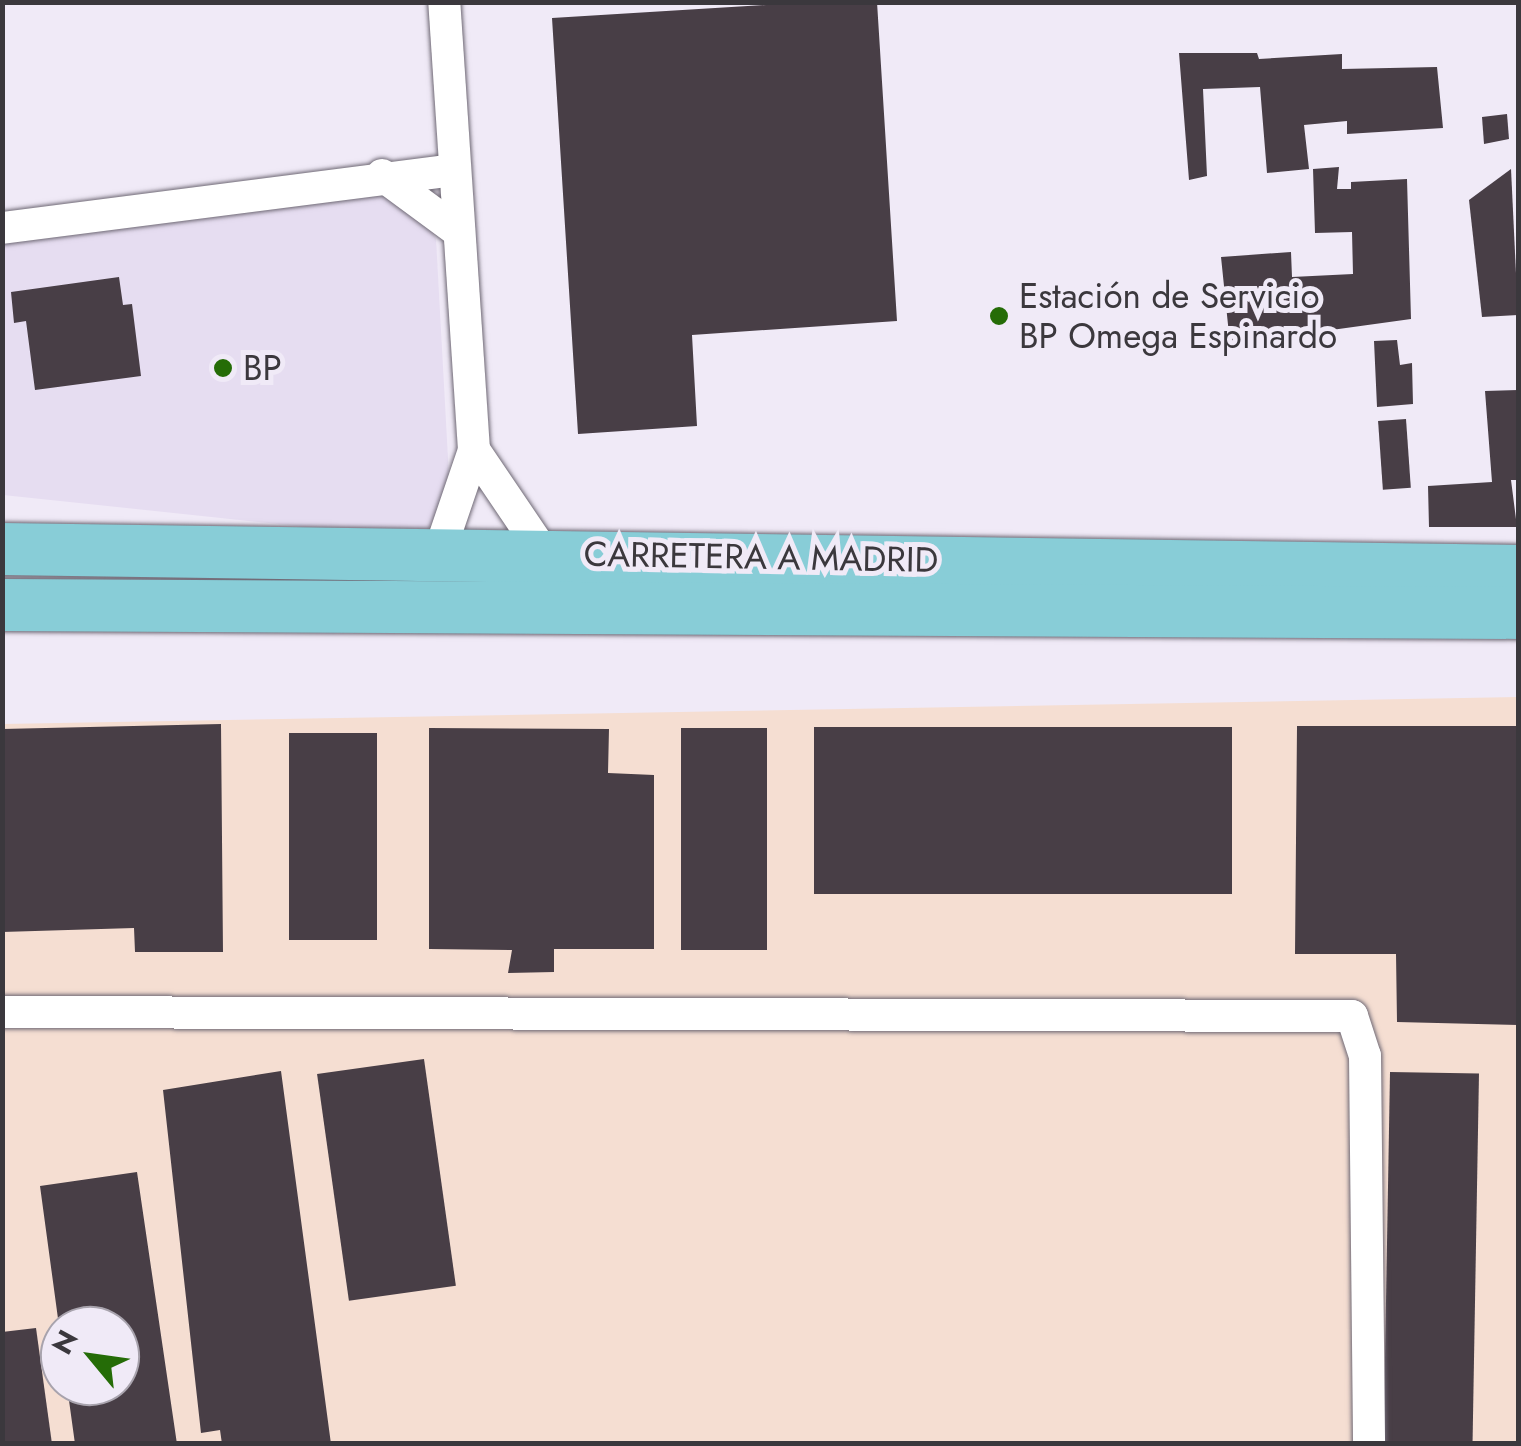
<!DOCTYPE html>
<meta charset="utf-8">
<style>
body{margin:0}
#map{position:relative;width:1521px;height:1446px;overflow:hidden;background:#f0eaf7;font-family:Jost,sans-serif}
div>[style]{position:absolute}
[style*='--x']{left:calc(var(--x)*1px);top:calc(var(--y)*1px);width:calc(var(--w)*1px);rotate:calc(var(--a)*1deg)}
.built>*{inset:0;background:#e6ddf1}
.industrial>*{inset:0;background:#f5ded2}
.building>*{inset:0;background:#483e46;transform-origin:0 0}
.roads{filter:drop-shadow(0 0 2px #6f6975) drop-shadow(0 0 2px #6f6975)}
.street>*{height:32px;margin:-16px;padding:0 16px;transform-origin:16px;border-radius:16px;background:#fff}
.primary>*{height:52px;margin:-26px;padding:0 26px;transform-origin:26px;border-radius:26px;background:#88cdd7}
.dots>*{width:28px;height:28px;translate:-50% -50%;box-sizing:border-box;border:5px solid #f0eaf7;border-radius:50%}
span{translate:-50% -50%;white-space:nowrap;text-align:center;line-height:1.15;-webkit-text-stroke:10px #f0eaf7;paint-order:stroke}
.poi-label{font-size:35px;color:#3b383d}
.left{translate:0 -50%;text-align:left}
.street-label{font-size:35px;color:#3b383d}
.frame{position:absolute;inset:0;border:5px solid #3b383d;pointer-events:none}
.north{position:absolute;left:40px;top:1306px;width:100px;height:100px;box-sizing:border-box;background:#f0eaf7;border:2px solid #a8a3ad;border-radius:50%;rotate:299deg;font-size:28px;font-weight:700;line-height:40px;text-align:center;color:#3b383d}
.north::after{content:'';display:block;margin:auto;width:35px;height:45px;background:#256c07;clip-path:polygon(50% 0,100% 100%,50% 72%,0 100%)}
</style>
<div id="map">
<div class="built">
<i style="clip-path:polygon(380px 187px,413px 203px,436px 239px,450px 495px,421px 539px,3px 495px,2px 241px)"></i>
</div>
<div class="industrial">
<i style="clip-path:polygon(evenodd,1518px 697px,1518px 1443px,3px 1443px,2px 724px,1518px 697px,60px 1326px,120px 1326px,120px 1386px,60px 1386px,60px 1326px)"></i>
</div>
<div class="building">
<i style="clip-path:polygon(815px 2px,877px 2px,897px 321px,692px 335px,697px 426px,578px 434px,552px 18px)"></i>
<i style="clip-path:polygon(1179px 53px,1257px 53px,1259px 59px,1342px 54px,1342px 69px,1437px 67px,1443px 128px,1347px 134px,1347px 121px,1304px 125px,1309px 169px,1267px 173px,1260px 87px,1203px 89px,1207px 176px,1189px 180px)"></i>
<i style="clip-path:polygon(1507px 114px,1509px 139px,1484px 144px,1482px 117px)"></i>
<i style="clip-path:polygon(1339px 167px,1337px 189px,1351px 189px,1351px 182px,1407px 179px,1411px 319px,1230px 344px,1221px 257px,1291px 252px,1292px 277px,1353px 274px,1352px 232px,1315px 233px,1313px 169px)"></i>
<i style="clip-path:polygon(1511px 169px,1518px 315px,1482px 317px,1469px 200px)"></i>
<i style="clip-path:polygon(119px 277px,123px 305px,132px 304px,141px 376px,35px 390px,26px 321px,14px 323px,11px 292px)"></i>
<i style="clip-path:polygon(1397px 340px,1400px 365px,1412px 363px,1413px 404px,1377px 407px,1374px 341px)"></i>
<i style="clip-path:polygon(1518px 390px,1518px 480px,1511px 480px,1517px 527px,1429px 527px,1428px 486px,1492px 482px,1485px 391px)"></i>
<i style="left:1406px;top:419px;width:69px;height:28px;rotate:86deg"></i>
<i style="clip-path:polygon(221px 724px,223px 952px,135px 952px,134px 928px,2px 932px,2px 729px)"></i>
<i style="clip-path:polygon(1297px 726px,1518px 726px,1518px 1025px,1397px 1022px,1396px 954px,1295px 954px)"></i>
<i style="left:1232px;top:727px;width:167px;height:418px;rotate:90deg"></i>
<i style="clip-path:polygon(429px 728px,609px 729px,608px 773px,654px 775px,654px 949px,554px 949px,554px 972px,508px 973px,512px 950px,429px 949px)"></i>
<i style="left:681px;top:728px;width:86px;height:222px"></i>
<i style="left:289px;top:733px;width:88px;height:207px"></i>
<i style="left:424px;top:1059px;width:229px;height:108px;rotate:82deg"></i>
<i style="clip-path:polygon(281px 1071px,331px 1444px,222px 1444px,220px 1430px,201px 1433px,163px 1090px)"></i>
<i style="left:1390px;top:1072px;width:89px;height:372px;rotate:1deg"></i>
<i style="clip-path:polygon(137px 1172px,177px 1444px,75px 1444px,67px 1386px,120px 1386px,120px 1326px,59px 1326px,40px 1186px)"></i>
<i style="clip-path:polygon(36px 1328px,52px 1444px,2px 1444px,2px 1332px)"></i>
</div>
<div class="roads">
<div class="street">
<i style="--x:382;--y:175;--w:94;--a:36.4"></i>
<i style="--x:2;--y:228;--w:455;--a:-7.3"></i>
<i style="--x:474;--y:450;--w:127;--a:55.9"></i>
<i style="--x:439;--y:553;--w:109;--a:-71.2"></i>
<i style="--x:474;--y:450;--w:449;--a:-93.8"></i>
<i style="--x:2;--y:1012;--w:1350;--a:0.17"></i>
<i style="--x:1352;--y:1016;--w:42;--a:72"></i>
<i style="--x:1365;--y:1056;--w:388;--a:89.4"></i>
</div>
<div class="primary">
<i style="--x:2;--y:549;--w:1516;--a:0.83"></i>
<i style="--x:2;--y:605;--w:1516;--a:0.3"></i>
</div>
</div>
<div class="dots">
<i style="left:999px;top:316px;background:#256c07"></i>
<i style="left:223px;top:368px;background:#256c07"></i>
</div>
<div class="poi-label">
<span class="left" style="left:1019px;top:316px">Estación de Servicio<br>BP Omega Espinardo</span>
<span class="left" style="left:243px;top:368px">BP</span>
</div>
<div class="street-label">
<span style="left:761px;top:557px;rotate:1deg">CARRETERA A MADRID</span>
</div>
<div class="frame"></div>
<div class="north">N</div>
</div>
